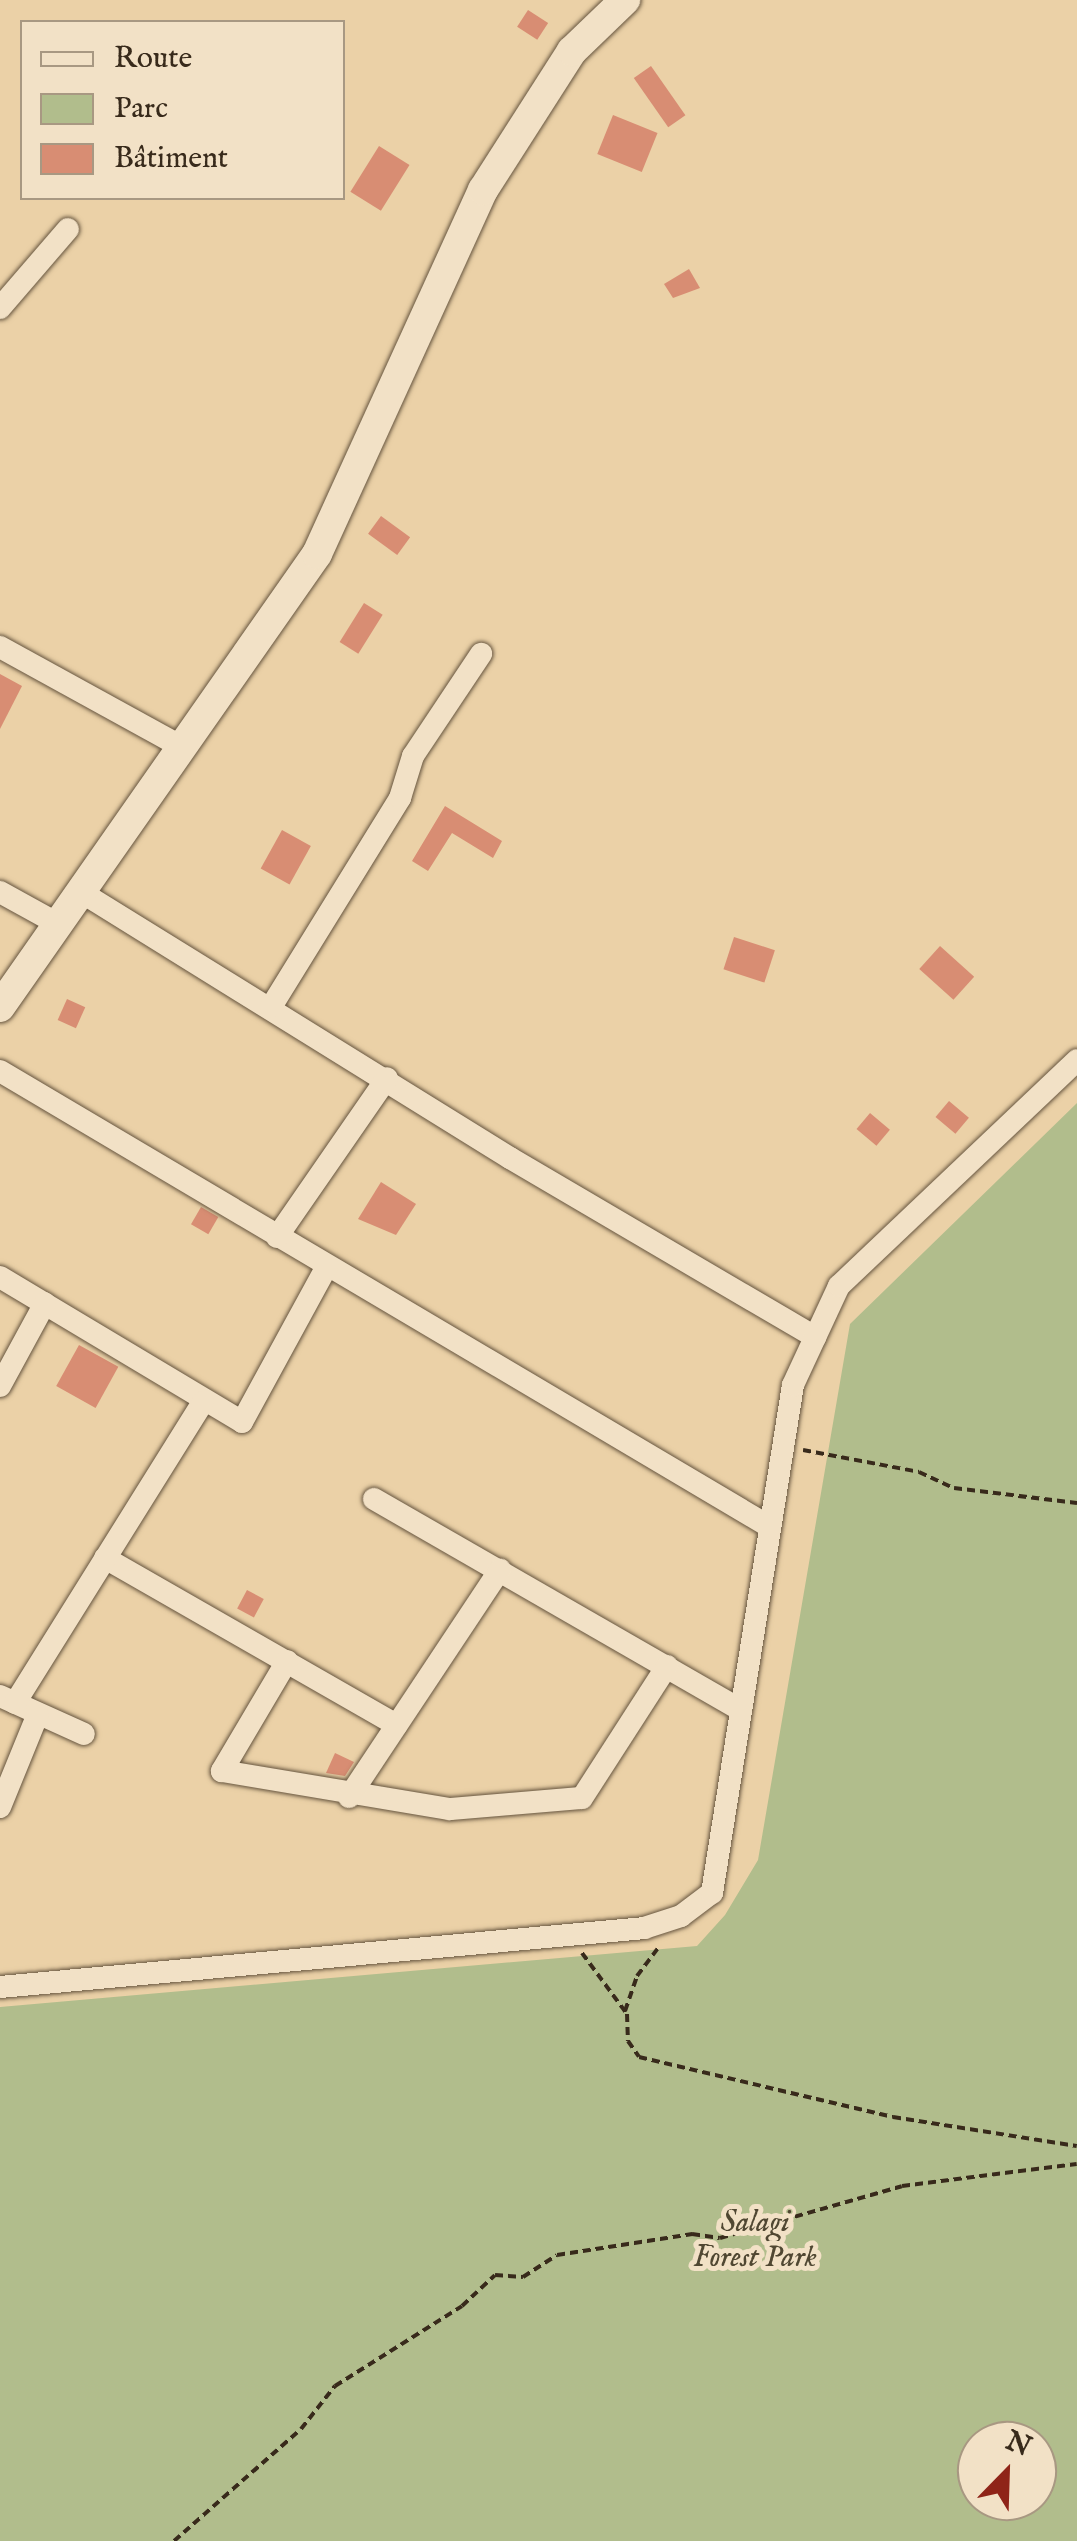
<!DOCTYPE html>
<meta charset="utf-8">
<style>
body{margin:0}
#map{position:relative;width:1077px;height:2541px;overflow:hidden;background:#ebd1a7;font-family:"IM FELL English",serif}
div>[style]{position:absolute}
[style*='--x']{left:calc(var(--x)*1px);top:calc(var(--y)*1px);width:calc(var(--w)*1px);rotate:calc(var(--a)*1deg)}
.green>*{inset:0;background:#b1bd8c}
.building>*{inset:0;background:#d88d73;transform-origin:0 0}
.path>*{height:4px;margin-top:-2px;transform-origin:0;background:repeating-linear-gradient(90deg,#382a1b 0 8px,transparent 0 13px)}
.roads{filter:drop-shadow(0 0 2px #65543e) drop-shadow(0 0 2px #65543e)}
.street>*{height:22px;margin:-11px;padding:0 11px;transform-origin:11px;border-radius:11px;background:#f2e1c6}
.secondary>*{height:30px;margin:-15px;padding:0 15px;transform-origin:15px;border-radius:15px;background:#f2e1c6}
span{translate:-50% -50%;white-space:nowrap;text-align:center;line-height:1.15;-webkit-text-stroke:10px #f2e1c6;paint-order:stroke}
.park-label{font-size:30px;color:#504732;font-style:italic}
.legend{position:absolute;left:20px;top:20px;width:325px;height:180px;box-sizing:border-box;background:#f2e1c6;border:2px solid #a89882;margin:0;padding:12px 18px;list-style:none;font-size:30px;color:#382a1b}
.legend li{display:flex;align-items:center;gap:20px;height:50px}
.legend b{width:50px;border:2px solid #a89882}
.north{position:absolute;left:957px;top:2421px;width:100px;height:100px;box-sizing:border-box;background:#f2e1c6;border:2px solid #a89882;border-radius:50%;rotate:23deg;font-size:28px;font-weight:700;line-height:40px;text-align:center;color:#382a1b}
.north::after{content:'';display:block;margin:auto;width:35px;height:45px;background:#8f2418;clip-path:polygon(50% 0,100% 100%,50% 72%,0 100%)}
</style>
<div id="map">
<div class="green">
<i style="clip-path:polygon(evenodd,1077px 1103px,1077px 2541px,0 2541px,0 2007px,697px 1946px,725px 1915px,758px 1860px,850px 1324px,1077px 1103px,977px 2441px,1037px 2441px,1037px 2501px,977px 2501px,977px 2441px)"></i>
</div>
<div class="building">
<i style="left:528px;top:10px;width:24px;height:20px;rotate:33deg"></i>
<i style="left:651px;top:66px;width:60px;height:21px;rotate:55deg"></i>
<i style="left:613px;top:115px;width:48px;height:42px;rotate:22deg"></i>
<i style="left:379px;top:146px;width:36px;height:54px;rotate:32deg"></i>
<i style="clip-path:polygon(689px 269px,700px 288px,673px 298px,664px 284px)"></i>
<i style="left:381px;top:516px;width:36px;height:22px;rotate:36deg"></i>
<i style="left:364px;top:603px;width:22px;height:46px;rotate:32deg"></i>
<i style="clip-path:polygon(0 674px,22px 686px,0 729px)"></i>
<i style="clip-path:polygon(445px 806px,502px 841px,493px 858px,452px 833px,428px 871px,412px 861px)"></i>
<i style="left:282px;top:830px;width:33px;height:44px;rotate:29deg"></i>
<i style="left:734px;top:937px;width:43px;height:34px;rotate:18deg"></i>
<i style="left:940px;top:946px;width:46px;height:31px;rotate:42deg"></i>
<i style="left:67px;top:999px;width:20px;height:23px;rotate:24deg"></i>
<i style="left:949px;top:1101px;width:26px;height:21px;rotate:40deg"></i>
<i style="left:870px;top:1113px;width:26px;height:21px;rotate:40deg"></i>
<i style="clip-path:polygon(381px 1182px,416px 1204px,396px 1235px,358px 1219px)"></i>
<i style="left:201px;top:1207px;width:20px;height:20px;rotate:30deg"></i>
<i style="left:79px;top:1345px;width:45px;height:47px;rotate:29deg"></i>
<i style="left:247px;top:1590px;width:19px;height:21px;rotate:28deg"></i>
<i style="clip-path:polygon(335px 1753px,354px 1762px,345px 1776px,326px 1773px)"></i>
</div>
<div class="path">
<i style="--x:803;--y:1450;--w:118;--a:10.7"></i>
<i style="--x:919;--y:1472;--w:38;--a:25"></i>
<i style="--x:954;--y:1488;--w:124;--a:7"></i>
<i style="--x:582;--y:1953;--w:76;--a:53.6"></i>
<i style="--x:627;--y:2014;--w:27;--a:88"></i>
<i style="--x:628;--y:2041;--w:19;--a:55"></i>
<i style="--x:639;--y:2057;--w:261;--a:13.3"></i>
<i style="--x:893;--y:2117;--w:186;--a:9"></i>
<i style="--x:625;--y:2011;--w:37;--a:-71"></i>
<i style="--x:637;--y:1976;--w:38;--a:-53"></i>
<i style="--x:174;--y:2541;--w:169;--a:-41.4"></i>
<i style="--x:301;--y:2429;--w:55;--a:-51.7"></i>
<i style="--x:335;--y:2386;--w:150;--a:-32.2"></i>
<i style="--x:462;--y:2306;--w:45;--a:-43.2"></i>
<i style="--x:495;--y:2275;--w:28;--a:4"></i>
<i style="--x:523;--y:2277;--w:40;--a:-32.9"></i>
<i style="--x:557;--y:2255;--w:137;--a:-8.8"></i>
<i style="--x:692;--y:2234;--w:28;--a:8"></i>
<i style="--x:720;--y:2238;--w:189;--a:-15.9"></i>
<i style="--x:902;--y:2186;--w:176;--a:-7.2"></i>
</div>
<div class="roads">
<div class="street">
<i style="--x:0;--y:308;--w:104;--a:-49.3"></i>
<i style="--x:0;--y:647;--w:208;--a:28.8"></i>
<i style="--x:0;--y:892;--w:66;--a:28.9"></i>
<i style="--x:81;--y:892;--w:505;--a:31.8"></i>
<i style="--x:510;--y:1158;--w:354;--a:30.4"></i>
<i style="--x:271;--y:1007;--w:246;--a:-58.3"></i>
<i style="--x:400;--y:798;--w:44;--a:-72.8"></i>
<i style="--x:413;--y:756;--w:123;--a:-56.3"></i>
<i style="--x:0;--y:1071;--w:895;--a:30.63"></i>
<i style="--x:277;--y:1237;--w:193;--a:-55.3"></i>
<i style="--x:0;--y:1277;--w:282;--a:30.9"></i>
<i style="--x:242;--y:1422;--w:178;--a:-61.4"></i>
<i style="--x:0;--y:1386;--w:94;--a:-61.5"></i>
<i style="--x:374;--y:1499;--w:423;--a:29.9"></i>
<i style="--x:105;--y:1558;--w:336;--a:29.8"></i>
<i style="--x:287;--y:1661;--w:128;--a:120.6"></i>
<i style="--x:222;--y:1771;--w:231;--a:9.5"></i>
<i style="--x:450;--y:1809;--w:132;--a:-4.8"></i>
<i style="--x:582;--y:1798;--w:157;--a:-57.2"></i>
<i style="--x:0;--y:1696;--w:92;--a:24.3"></i>
<i style="--x:15;--y:1703;--w:355;--a:-58"></i>
<i style="--x:349;--y:1797;--w:273;--a:-56.4"></i>
<i style="--x:0;--y:1807;--w:100;--a:-67.8"></i>
<i style="--x:0;--y:1987;--w:647;--a:-5.23"></i>
<i style="--x:644;--y:1928;--w:39;--a:-18"></i>
<i style="--x:681;--y:1916;--w:39;--a:-37"></i>
<i style="--x:712;--y:1893;--w:514;--a:-80.94"></i>
<i style="--x:793;--y:1385;--w:109;--a:-65.1"></i>
<i style="--x:839;--y:1286;--w:328;--a:-43.5"></i>
</div>
<div class="secondary">
<i style="--x:0;--y:1007;--w:553;--a:-55.02"></i>
<i style="--x:317;--y:554;--w:400;--a:-65.5"></i>
<i style="--x:483;--y:190;--w:165;--a:-57.4"></i>
<i style="--x:572;--y:51;--w:74;--a:-43.9"></i>
</div>
</div>
<div class="park-label">
<span style="left:755px;top:2240px">Salagi<br>Forest Park</span>
</div>
<ul class="legend">
<li><b style="height:12px;background:#f2e1c6"></b>Route</li>
<li><b style="height:28px;background:#b1bd8c"></b>Parc</li>
<li><b style="height:28px;background:#d88d73"></b>Bâtiment</li>
</ul>
<div class="north">N</div>
</div>
